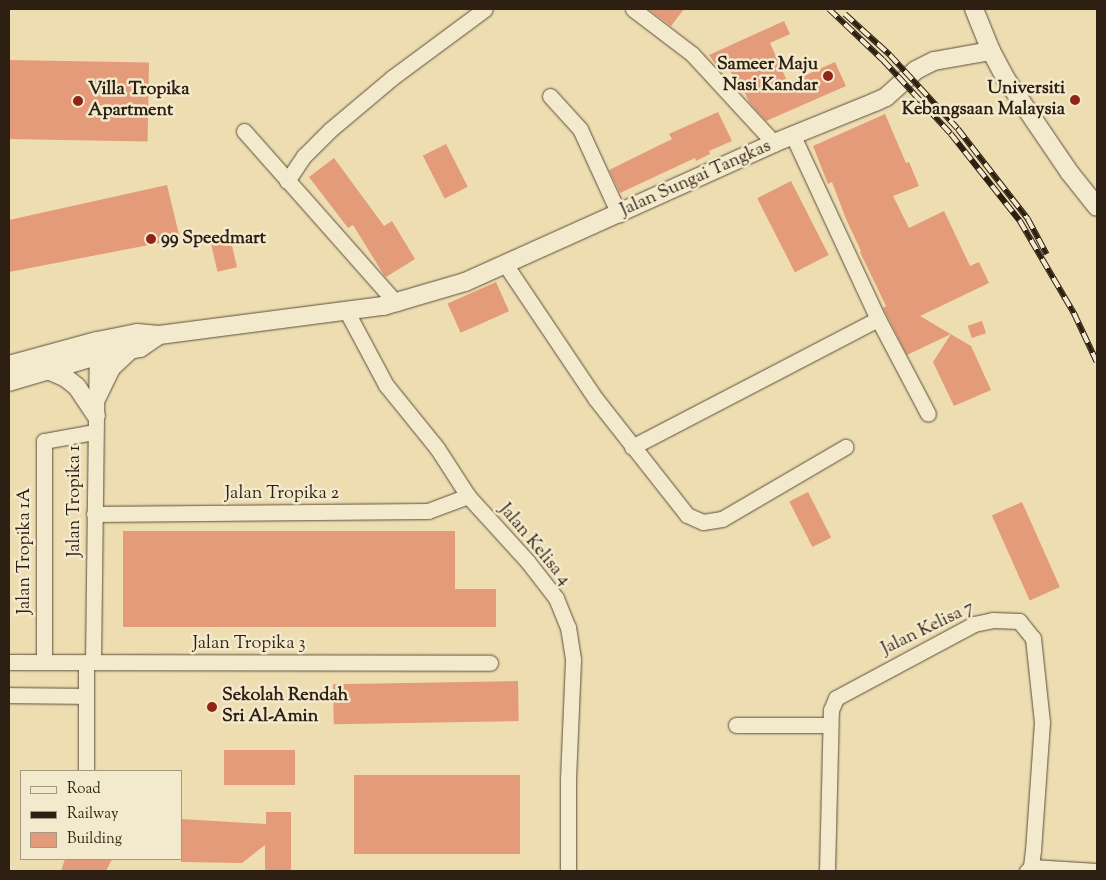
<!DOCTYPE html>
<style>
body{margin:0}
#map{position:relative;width:1106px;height:880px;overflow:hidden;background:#edddb1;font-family:"Sorts Mill Goudy",serif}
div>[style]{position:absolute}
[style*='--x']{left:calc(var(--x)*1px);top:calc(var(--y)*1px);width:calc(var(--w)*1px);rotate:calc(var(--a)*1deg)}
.building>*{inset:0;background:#e39b7a;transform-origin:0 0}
.roads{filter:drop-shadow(0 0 1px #5d4e3a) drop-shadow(0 0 1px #5d4e3a)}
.minor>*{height:15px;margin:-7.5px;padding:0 7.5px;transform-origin:7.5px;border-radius:7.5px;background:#f3e9cc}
.tertiary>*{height:18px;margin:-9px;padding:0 9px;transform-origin:9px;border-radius:9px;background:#f3e9cc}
.rail>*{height:5.5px;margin-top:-2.75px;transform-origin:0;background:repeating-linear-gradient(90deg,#f3e9cc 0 11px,#2d1f12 0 22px);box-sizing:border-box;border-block:1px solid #2d1f12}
.dots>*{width:14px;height:14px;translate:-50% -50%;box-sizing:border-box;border:2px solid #f3e9cc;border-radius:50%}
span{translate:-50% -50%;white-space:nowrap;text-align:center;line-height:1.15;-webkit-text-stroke:5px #f3e9cc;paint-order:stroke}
.poi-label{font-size:18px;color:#2d1f12;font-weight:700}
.right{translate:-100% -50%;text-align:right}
.left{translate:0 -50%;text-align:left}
.street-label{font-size:18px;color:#2d1f12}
.frame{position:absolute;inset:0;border:10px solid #2d1f12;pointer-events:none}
.legend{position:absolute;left:20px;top:770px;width:162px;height:90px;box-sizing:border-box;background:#f3e9cc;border:1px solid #a49882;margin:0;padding:6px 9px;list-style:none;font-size:15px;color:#2d1f12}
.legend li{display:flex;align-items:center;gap:10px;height:25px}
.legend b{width:25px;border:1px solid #a49882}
</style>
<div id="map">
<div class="building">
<i style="clip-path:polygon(648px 9px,684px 9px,671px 26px)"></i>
<i style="clip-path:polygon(784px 21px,790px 34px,770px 43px,788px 83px,835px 62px,846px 86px,766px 121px,749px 102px,741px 84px,737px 85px,729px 68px,721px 72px,709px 55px)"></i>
<i style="left:9px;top:60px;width:140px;height:79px;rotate:1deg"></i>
<i style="clip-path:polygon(718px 112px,732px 141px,709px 151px,710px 154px,696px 161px,695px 158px,620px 193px,609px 170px,672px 139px,669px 134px)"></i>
<i style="clip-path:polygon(885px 114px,906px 163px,909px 162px,919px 186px,893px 196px,909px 228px,944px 211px,970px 266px,979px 262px,989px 283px,920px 316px,971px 346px,991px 390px,954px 406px,933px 362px,951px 334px,907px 355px,883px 308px,886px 306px,860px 252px,861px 251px,846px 219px,832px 182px,828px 184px,813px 146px)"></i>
<i style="left:446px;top:144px;width:48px;height:26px;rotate:63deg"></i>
<i style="clip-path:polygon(334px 158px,384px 226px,392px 221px,415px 259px,386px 277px,384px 275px,353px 225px,348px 228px,309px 177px)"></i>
<i style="left:791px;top:181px;width:83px;height:38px;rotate:63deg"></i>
<i style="clip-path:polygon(167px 185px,180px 239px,9px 272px,9px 220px)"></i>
<i style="left:230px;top:237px;width:31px;height:20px;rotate:77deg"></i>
<i style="left:496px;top:282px;width:32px;height:53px;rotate:66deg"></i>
<i style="left:982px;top:321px;width:13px;height:15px;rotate:72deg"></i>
<i style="left:808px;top:492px;width:51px;height:21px;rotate:63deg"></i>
<i style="left:1022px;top:502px;width:93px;height:33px;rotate:66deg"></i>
<i style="clip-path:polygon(123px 531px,455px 531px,455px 589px,496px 589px,496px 627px,123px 627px)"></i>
<i style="left:518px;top:681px;width:40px;height:185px;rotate:89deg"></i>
<i style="left:224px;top:750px;width:71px;height:35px"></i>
<i style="left:354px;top:775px;width:166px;height:79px"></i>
<i style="clip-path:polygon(266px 812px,291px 812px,291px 871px,265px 871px,265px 845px,242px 863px,181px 862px,181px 819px,266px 824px)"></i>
<i style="clip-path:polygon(65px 859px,112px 859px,106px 871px,61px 871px)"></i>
</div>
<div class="roads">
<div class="minor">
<i style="--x:633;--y:9;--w:74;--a:37.3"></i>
<i style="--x:692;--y:54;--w:121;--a:47.3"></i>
<i style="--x:550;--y:96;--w:45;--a:47.7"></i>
<i style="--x:580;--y:129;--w:94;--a:65.4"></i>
<i style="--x:244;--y:131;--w:230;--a:48.5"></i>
<i style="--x:793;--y:136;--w:202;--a:65.1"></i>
<i style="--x:878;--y:319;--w:107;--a:62.2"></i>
<i style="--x:287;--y:181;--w:30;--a:-56"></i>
<i style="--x:304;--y:156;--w:37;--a:-45"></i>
<i style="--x:330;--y:130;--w:82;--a:-40.1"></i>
<i style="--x:393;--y:77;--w:114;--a:-36.5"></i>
<i style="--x:505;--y:264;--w:161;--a:56.1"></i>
<i style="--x:595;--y:398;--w:149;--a:51.8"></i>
<i style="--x:687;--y:515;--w:17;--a:24"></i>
<i style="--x:703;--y:522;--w:19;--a:-9"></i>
<i style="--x:722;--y:519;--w:143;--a:-30.3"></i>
<i style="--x:347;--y:312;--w:83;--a:61.9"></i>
<i style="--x:386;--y:385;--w:81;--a:51"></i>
<i style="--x:437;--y:448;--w:57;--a:57.1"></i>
<i style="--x:468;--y:496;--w:89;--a:47.7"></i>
<i style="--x:528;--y:562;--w:46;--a:52.1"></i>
<i style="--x:556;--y:598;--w:31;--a:68"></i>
<i style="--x:568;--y:627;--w:33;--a:81"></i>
<i style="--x:573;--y:660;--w:119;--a:92.4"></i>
<i style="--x:568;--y:779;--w:92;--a:90"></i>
<i style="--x:632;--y:447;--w:277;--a:-27.5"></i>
<i style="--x:94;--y:514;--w:334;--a:-0.5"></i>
<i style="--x:428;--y:511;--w:43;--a:-20.6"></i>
<i style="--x:9;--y:662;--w:481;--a:0.1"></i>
<i style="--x:44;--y:662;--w:221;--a:-90"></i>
<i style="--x:44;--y:441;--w:51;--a:-10.2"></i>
<i style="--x:86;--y:662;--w:109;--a:90"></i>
<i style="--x:93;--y:662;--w:316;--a:-89.3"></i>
<i style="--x:9;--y:695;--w:77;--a:0.7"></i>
<i style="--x:736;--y:725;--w:94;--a:0"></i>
<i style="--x:1031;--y:867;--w:66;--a:3.5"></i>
<i style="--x:827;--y:871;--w:161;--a:-88.6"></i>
<i style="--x:831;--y:710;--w:13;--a:-67"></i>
<i style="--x:836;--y:698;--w:157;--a:-28.2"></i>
<i style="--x:974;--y:624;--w:19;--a:-12"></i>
<i style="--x:993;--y:620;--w:26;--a:2"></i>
<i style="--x:1019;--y:621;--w:22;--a:51"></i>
<i style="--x:1033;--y:638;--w:84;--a:83.9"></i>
<i style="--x:1042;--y:722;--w:128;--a:94"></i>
<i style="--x:1033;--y:850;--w:17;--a:97"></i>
<i style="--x:1031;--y:867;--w:6;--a:135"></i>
</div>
<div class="tertiary">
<i style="--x:974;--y:9;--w:45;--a:68"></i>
<i style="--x:991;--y:51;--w:32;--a:62"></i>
<i style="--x:1006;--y:79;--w:114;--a:55.8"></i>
<i style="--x:1070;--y:173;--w:43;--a:51.5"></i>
<i style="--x:9;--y:365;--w:91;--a:-15.3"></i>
<i style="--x:97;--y:341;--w:41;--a:-11.3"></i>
<i style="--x:137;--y:333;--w:22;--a:5"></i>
<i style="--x:159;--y:335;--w:226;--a:-7.4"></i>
<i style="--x:383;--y:306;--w:85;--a:-16.3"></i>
<i style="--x:465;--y:282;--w:339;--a:-24.2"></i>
<i style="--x:774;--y:143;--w:109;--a:-22.1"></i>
<i style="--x:875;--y:102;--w:12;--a:-24"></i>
<i style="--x:886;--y:97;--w:40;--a:-42"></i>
<i style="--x:916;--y:70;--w:20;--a:-27"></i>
<i style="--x:934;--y:61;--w:58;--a:-10"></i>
<i style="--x:48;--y:370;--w:20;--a:24"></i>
<i style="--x:66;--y:378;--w:14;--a:39"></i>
<i style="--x:77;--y:387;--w:34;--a:56"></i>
<i style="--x:9;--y:382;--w:91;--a:-16.6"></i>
<i style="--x:96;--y:356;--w:45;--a:-10.3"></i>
<i style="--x:140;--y:348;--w:23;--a:-34"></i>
<i style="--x:96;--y:399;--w:34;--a:-64"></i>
<i style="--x:111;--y:368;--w:26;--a:-43"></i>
</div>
</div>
<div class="rail">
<i style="--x:829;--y:9;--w:74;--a:43.4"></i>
<i style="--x:883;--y:60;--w:100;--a:47.4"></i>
<i style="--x:951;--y:134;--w:111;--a:51.6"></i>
<i style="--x:1020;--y:221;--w:107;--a:59.6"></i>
<i style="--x:1074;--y:313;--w:54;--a:64.9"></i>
<i style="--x:845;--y:14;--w:61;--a:42.3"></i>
<i style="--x:890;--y:55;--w:100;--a:47.4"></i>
<i style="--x:958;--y:129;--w:114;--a:52.1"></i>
<i style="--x:1028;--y:219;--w:40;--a:62"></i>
</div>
<div class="dots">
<i style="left:828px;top:76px;background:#8f2418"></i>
<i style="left:1075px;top:100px;background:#8f2418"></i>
<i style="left:78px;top:101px;background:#8f2418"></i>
<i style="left:151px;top:239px;background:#8f2418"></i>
<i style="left:212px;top:707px;background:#8f2418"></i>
</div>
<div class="poi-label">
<span class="right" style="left:818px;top:76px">Sameer Maju<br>Nasi Kandar</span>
<span class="right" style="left:1065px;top:100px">Universiti<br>Kebangsaan Malaysia</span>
<span class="left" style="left:88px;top:101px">Villa Tropika<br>Apartment</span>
<span class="left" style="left:161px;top:239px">99 Speedmart</span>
<span class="left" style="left:222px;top:707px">Sekolah Rendah<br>Sri Al-Amin</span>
</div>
<div class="street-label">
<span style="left:696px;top:179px;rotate:-24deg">Jalan Sungai Tangkas</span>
<span style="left:282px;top:494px">Jalan Tropika 2</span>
<span style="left:75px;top:501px;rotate:-90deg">Jalan Tropika 1</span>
<span style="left:534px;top:545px;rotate:50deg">Jalan Kelisa 4</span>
<span style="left:25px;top:551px;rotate:-90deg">Jalan Tropika 1A</span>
<span style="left:928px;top:629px;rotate:-26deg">Jalan Kelisa 7</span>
<span style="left:249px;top:644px">Jalan Tropika 3</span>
</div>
<div class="frame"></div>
<ul class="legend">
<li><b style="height:6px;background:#f3e9cc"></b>Road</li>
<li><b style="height:6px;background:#2d1f12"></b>Railway</li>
<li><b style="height:14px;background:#e39b7a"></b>Building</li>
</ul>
</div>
